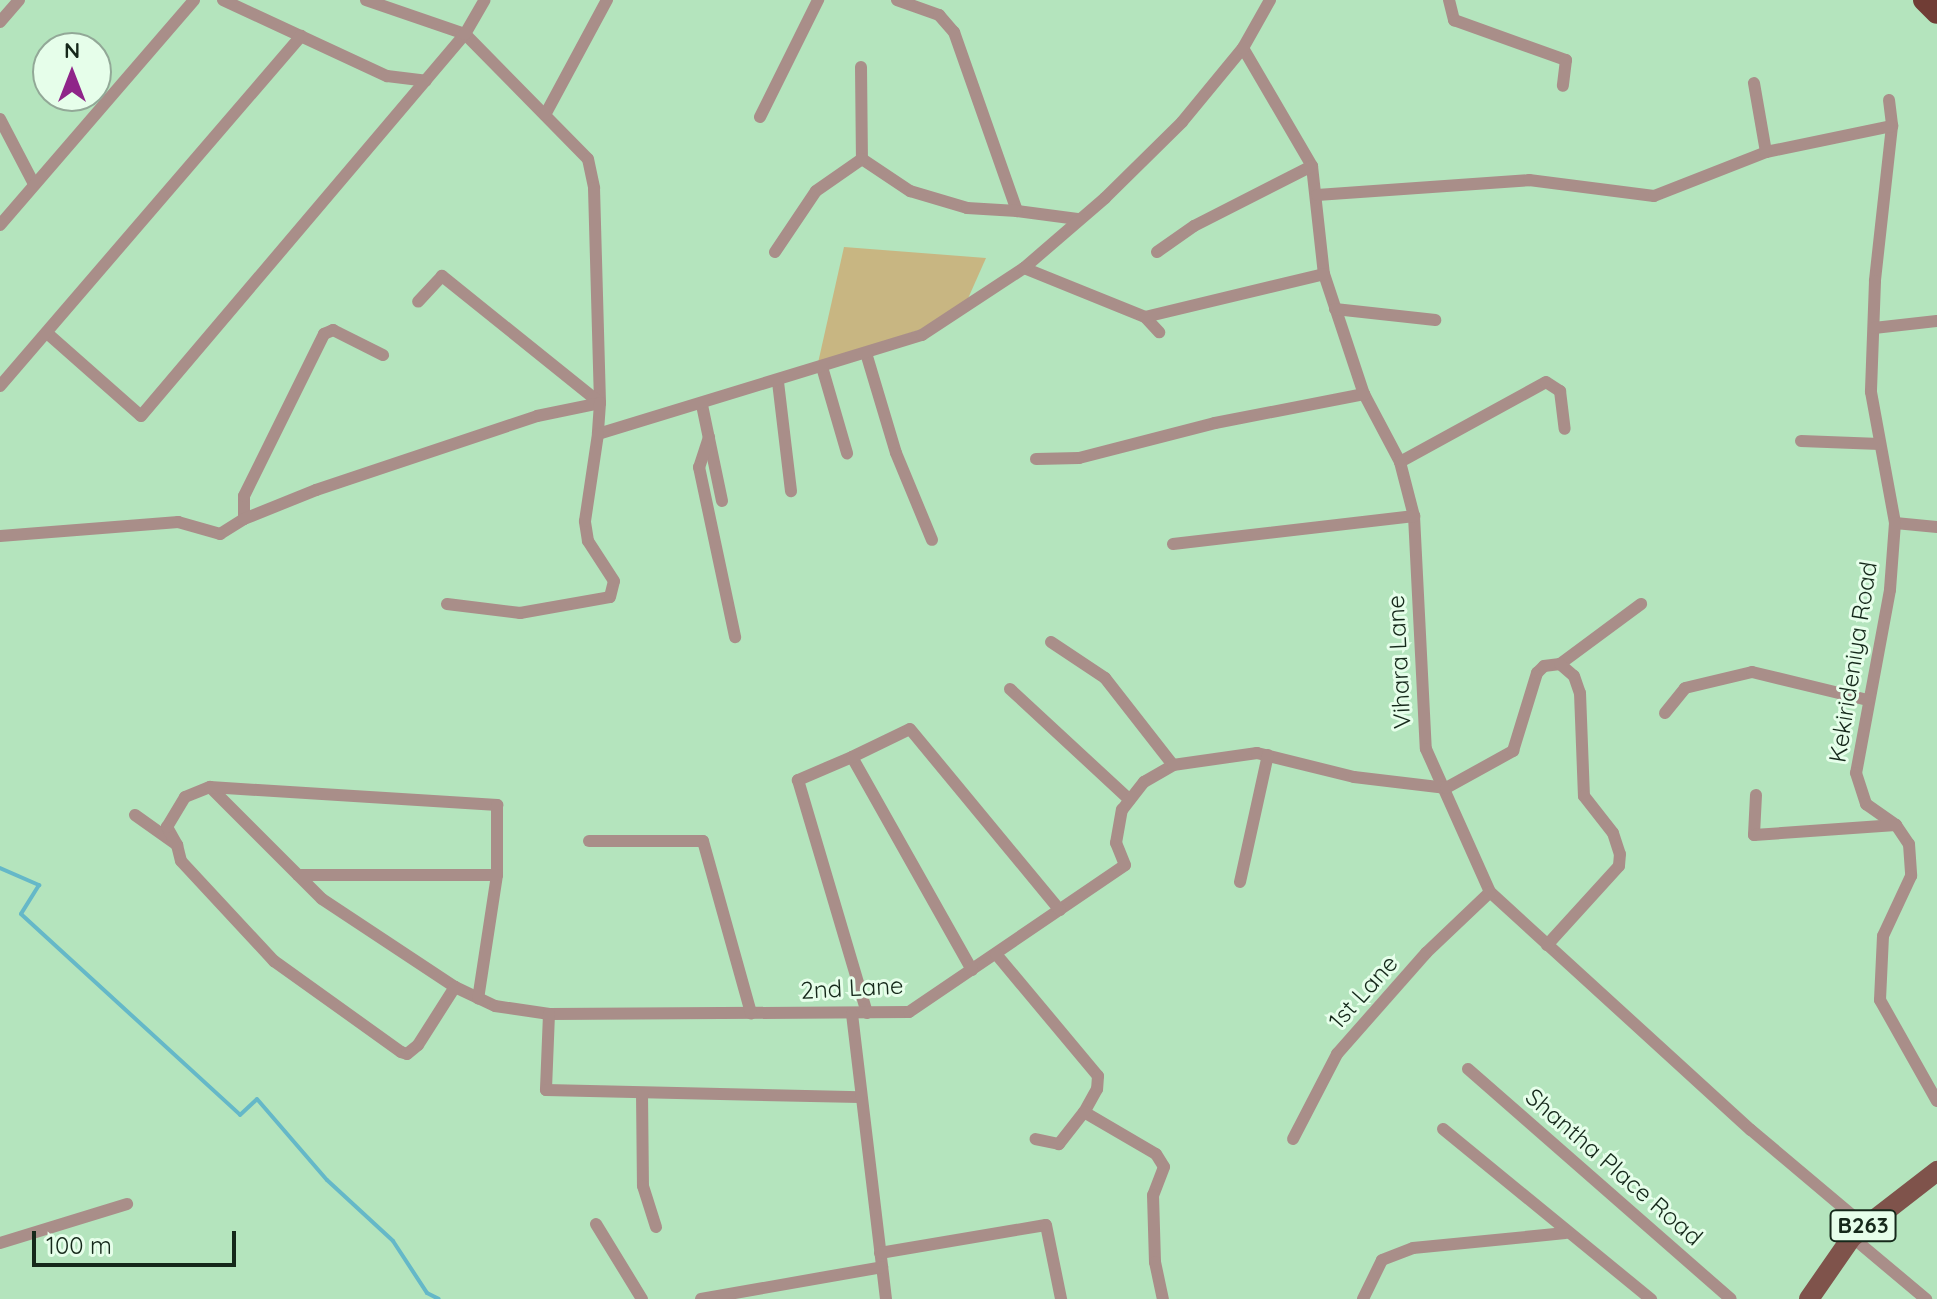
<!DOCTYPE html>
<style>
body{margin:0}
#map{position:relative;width:1937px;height:1299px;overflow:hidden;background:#b4e4bd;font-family:Quicksand,sans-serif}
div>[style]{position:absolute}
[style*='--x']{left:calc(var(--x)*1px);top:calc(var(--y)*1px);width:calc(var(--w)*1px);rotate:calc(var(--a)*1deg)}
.green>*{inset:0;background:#c8b682}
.stream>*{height:4px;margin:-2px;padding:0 2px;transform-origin:2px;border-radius:2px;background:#65b8c8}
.minor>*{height:12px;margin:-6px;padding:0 6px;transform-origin:6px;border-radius:6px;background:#a98e89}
.primary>*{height:20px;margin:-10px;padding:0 10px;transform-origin:10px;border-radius:10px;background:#7f534b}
.motorway>*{height:22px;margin:-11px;padding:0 11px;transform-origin:11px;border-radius:11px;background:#703d35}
span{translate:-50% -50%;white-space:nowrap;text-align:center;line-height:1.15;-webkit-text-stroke:6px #e6feea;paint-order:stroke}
.shield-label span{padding:2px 6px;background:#e6feea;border:2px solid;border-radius:6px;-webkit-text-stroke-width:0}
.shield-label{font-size:22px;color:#15281a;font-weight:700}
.street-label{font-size:24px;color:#15281a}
.north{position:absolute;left:32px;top:32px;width:80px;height:80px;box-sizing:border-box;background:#e6feea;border:2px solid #92a897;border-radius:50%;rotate:0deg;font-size:22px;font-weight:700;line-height:32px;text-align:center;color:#15281a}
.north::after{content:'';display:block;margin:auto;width:28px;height:36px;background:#8f2589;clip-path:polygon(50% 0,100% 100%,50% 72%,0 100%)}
.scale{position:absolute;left:32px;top:1231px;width:204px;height:36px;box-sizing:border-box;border:4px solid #15281a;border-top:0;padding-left:10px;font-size:24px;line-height:28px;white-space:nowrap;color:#15281a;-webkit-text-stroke:6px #e6feea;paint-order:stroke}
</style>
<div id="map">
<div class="green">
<i style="clip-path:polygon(844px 247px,986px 258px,966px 303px,919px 330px,818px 363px)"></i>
</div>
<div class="stream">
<i style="--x:0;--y:868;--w:43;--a:23.6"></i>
<i style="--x:39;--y:885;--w:34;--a:122"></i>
<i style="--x:21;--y:914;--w:297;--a:42.5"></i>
<i style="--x:240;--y:1115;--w:23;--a:-43"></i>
<i style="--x:257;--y:1099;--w:107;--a:49.2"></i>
<i style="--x:327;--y:1180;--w:90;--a:42.7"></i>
<i style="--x:393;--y:1241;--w:62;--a:56.8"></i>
<i style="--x:427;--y:1293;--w:13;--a:27"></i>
</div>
<div class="minor">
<i style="--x:223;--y:0;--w:181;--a:24.9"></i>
<i style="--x:387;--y:76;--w:39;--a:7"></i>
<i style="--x:366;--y:0;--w:105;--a:19"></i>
<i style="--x:465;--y:34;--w:175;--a:45.5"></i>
<i style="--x:588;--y:159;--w:30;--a:78"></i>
<i style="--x:594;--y:188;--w:215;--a:88.4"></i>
<i style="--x:600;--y:403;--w:203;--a:-141.2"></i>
<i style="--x:442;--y:276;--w:35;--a:133"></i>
<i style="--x:897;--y:0;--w:45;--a:19.7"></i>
<i style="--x:939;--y:15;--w:23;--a:49"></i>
<i style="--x:954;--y:32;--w:190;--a:70.6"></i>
<i style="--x:1017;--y:211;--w:61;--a:7.6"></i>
<i style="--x:1449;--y:0;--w:21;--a:76"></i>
<i style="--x:1454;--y:20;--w:119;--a:19.7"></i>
<i style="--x:1566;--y:60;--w:26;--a:97"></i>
<i style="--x:0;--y:22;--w:29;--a:-49"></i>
<i style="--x:1243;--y:48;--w:137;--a:59.7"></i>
<i style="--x:1312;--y:166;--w:109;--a:83.7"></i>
<i style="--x:1324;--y:274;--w:126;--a:71.6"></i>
<i style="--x:1364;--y:394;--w:77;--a:62.1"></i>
<i style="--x:1400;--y:462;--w:56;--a:75.5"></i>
<i style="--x:1414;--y:516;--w:233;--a:87.1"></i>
<i style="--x:1426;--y:749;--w:157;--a:65.9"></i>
<i style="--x:1490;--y:892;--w:353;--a:42.4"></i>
<i style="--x:1751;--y:1130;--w:148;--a:40.1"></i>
<i style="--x:861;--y:67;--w:92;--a:89.4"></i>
<i style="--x:862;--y:159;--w:58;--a:33.7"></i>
<i style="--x:910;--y:191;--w:59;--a:16.6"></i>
<i style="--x:967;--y:208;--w:50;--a:3.4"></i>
<i style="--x:1889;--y:100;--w:26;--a:83"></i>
<i style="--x:1892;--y:126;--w:156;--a:96.3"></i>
<i style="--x:1875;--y:281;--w:111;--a:92.1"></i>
<i style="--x:1871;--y:392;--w:133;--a:79.6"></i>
<i style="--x:545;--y:115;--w:131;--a:-61.7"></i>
<i style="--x:760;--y:117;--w:131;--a:-63.6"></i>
<i style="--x:0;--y:119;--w:73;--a:62.4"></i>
<i style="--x:1766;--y:152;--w:129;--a:-11.7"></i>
<i style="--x:1317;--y:195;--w:213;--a:-4"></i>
<i style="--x:1529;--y:180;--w:126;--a:7.3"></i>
<i style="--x:1654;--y:196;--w:120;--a:-21.4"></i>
<i style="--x:1766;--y:152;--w:70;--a:-99.9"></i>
<i style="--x:0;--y:225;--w:297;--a:-49.2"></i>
<i style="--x:775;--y:252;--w:73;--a:-56.1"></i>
<i style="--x:816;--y:191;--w:56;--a:-34.8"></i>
<i style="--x:1157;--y:252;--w:45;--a:-35.1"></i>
<i style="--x:1194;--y:226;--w:132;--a:-27"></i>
<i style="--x:1024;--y:268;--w:131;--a:22"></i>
<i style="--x:1145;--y:317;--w:21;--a:47"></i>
<i style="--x:1335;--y:309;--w:101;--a:6.3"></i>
<i style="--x:1145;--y:317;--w:184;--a:-13.5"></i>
<i style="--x:1874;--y:328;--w:63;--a:-6.3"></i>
<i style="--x:47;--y:333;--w:125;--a:41.4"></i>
<i style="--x:141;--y:416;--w:501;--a:-49.7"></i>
<i style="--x:465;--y:34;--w:39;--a:-60"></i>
<i style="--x:866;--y:353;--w:104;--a:73.3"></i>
<i style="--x:896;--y:453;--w:94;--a:67.5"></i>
<i style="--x:822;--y:367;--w:90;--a:73.8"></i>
<i style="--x:778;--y:382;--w:110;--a:83.2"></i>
<i style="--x:0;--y:386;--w:462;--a:-49.3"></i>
<i style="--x:702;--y:405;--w:98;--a:78.2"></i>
<i style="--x:709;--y:437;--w:32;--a:108"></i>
<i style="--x:699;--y:467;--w:174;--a:78"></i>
<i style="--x:1801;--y:441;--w:79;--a:2.2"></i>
<i style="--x:1036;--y:459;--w:43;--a:-1.3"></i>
<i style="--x:1079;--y:458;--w:140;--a:-14.4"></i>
<i style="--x:1215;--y:423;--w:152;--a:-11"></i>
<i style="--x:1400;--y:462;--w:166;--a:-28.7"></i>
<i style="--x:1546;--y:382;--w:17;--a:33"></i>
<i style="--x:1560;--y:391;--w:38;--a:83"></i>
<i style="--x:244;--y:519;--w:23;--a:-90"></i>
<i style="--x:244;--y:496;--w:181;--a:-63.7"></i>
<i style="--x:324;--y:334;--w:10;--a:-24"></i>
<i style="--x:333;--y:330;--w:56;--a:26.6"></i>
<i style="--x:1937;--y:527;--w:42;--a:-174.6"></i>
<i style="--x:1895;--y:523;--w:67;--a:94.3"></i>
<i style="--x:1890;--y:590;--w:186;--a:100.5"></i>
<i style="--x:1856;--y:773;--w:33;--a:72"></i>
<i style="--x:1866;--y:804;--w:37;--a:35"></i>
<i style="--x:1896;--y:825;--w:23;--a:56"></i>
<i style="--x:1909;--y:844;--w:32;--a:86"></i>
<i style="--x:1911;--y:876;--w:66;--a:115"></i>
<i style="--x:1883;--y:936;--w:64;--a:92.7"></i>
<i style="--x:1880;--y:1000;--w:116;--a:60.6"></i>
<i style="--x:0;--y:536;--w:179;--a:-4.5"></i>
<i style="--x:178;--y:522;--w:44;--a:15.9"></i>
<i style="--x:220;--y:534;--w:28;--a:-32"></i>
<i style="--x:244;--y:519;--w:78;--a:-21.9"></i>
<i style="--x:316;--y:490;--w:233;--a:-18.5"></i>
<i style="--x:537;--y:416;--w:64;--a:-11.7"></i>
<i style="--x:600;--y:403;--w:31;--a:94"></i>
<i style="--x:598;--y:434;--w:339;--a:-17"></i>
<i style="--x:922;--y:335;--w:122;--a:-33.3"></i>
<i style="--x:1024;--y:268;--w:107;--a:-40.8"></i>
<i style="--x:1105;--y:198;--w:108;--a:-44.6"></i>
<i style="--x:1182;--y:122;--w:96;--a:-50.5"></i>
<i style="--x:1243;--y:48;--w:55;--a:-60.6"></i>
<i style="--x:1173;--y:544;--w:243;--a:-6.6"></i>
<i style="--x:447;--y:604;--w:74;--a:7"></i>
<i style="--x:520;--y:613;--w:91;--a:-10.1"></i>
<i style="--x:610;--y:597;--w:16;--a:-76"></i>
<i style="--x:614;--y:581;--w:48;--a:-123"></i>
<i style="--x:588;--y:541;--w:20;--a:-99"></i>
<i style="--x:585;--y:521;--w:88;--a:-81.5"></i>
<i style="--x:1051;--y:642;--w:65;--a:33.7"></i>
<i style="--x:1105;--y:678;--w:110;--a:52"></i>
<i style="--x:1560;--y:664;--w:101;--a:-36.5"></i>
<i style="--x:1010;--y:689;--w:163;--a:42.8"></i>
<i style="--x:1665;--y:713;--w:32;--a:-51"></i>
<i style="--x:1685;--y:688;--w:69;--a:-13.4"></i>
<i style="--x:1752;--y:672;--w:119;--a:13.6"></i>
<i style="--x:852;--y:757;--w:59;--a:156.9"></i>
<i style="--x:798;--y:780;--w:243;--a:73.5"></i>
<i style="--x:210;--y:787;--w:158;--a:45"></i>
<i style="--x:322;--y:899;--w:159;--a:33.5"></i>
<i style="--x:455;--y:987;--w:44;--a:25.4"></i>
<i style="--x:495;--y:1006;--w:55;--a:8.4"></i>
<i style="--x:549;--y:1014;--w:360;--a:-0.3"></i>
<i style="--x:909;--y:1012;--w:261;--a:-34.2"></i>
<i style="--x:1125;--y:865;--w:24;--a:-112"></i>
<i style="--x:1116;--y:843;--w:34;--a:-80"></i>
<i style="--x:1122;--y:810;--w:36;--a:-52"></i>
<i style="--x:1144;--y:782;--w:34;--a:-30"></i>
<i style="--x:1173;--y:765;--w:85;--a:-8.1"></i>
<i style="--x:1257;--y:753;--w:100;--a:13.9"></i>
<i style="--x:1354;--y:777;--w:93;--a:6.8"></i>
<i style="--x:1446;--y:788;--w:77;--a:-28.9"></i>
<i style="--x:1513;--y:751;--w:82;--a:-72.9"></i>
<i style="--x:1537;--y:673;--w:10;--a:-45"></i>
<i style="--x:1544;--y:666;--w:16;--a:-7"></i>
<i style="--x:1560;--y:664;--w:18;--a:41"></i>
<i style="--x:1574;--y:676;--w:18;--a:71"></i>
<i style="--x:1580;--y:693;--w:103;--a:87.8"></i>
<i style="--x:1584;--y:796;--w:47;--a:51.9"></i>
<i style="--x:1613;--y:833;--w:22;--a:72"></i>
<i style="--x:1620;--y:854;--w:12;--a:95"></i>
<i style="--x:1619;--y:866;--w:107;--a:132.3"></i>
<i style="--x:1756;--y:795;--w:40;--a:92.9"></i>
<i style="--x:1754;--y:835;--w:142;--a:-4"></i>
<i style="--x:135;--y:815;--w:52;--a:35.5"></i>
<i style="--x:177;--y:845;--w:16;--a:76"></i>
<i style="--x:181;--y:861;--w:137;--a:47.1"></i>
<i style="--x:274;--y:961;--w:156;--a:35.6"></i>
<i style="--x:401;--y:1052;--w:6;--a:18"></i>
<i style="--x:407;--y:1054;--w:14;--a:-39"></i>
<i style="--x:418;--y:1045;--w:69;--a:-57.5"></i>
<i style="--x:589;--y:841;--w:114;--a:0"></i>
<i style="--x:703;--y:841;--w:179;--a:74.4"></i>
<i style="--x:177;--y:845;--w:21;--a:-119"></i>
<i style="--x:167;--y:827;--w:35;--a:-59"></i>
<i style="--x:185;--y:797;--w:27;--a:-22"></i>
<i style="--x:210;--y:787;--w:288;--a:3.6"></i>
<i style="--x:497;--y:805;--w:70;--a:90"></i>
<i style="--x:497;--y:875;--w:125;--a:98.7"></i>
<i style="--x:298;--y:875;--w:199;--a:0"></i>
<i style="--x:1240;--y:882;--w:130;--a:-77.6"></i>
<i style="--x:996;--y:954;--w:159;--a:50.1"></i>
<i style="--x:1098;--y:1076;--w:13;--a:94"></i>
<i style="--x:1097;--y:1089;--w:26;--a:119"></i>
<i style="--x:1084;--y:1112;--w:41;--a:128"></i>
<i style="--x:1059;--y:1144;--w:24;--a:-168"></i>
<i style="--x:972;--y:970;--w:244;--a:-119.4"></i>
<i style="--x:852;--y:757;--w:64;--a:-25.8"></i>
<i style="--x:910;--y:729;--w:235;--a:50.4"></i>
<i style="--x:549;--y:1014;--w:76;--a:92.3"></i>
<i style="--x:546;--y:1090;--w:314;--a:1.3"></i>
<i style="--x:852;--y:1014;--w:287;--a:83.2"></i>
<i style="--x:1468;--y:1069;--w:349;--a:41.2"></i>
<i style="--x:642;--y:1093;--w:93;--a:89.4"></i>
<i style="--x:643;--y:1186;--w:43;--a:72.4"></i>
<i style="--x:1084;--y:1112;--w:83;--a:30.3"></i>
<i style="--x:1156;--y:1154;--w:15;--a:58"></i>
<i style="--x:1164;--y:1167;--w:30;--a:111"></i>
<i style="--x:1153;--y:1195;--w:67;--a:88.3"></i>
<i style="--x:1155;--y:1262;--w:38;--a:78"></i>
<i style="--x:1443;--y:1129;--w:269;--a:39.3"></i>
<i style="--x:1293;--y:1139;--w:96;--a:-62.6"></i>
<i style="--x:1337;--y:1054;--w:135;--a:-48.6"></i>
<i style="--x:1426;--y:953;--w:88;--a:-43.6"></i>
<i style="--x:596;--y:1224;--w:88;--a:58.5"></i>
<i style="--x:1852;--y:1237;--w:97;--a:40"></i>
<i style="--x:0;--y:1243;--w:133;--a:-17.1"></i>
<i style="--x:880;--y:1253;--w:168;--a:-9.6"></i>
<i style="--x:1046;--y:1225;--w:76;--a:78.5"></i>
<i style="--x:701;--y:1299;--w:184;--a:-10"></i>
<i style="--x:1363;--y:1299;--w:43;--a:-64"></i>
<i style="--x:1382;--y:1260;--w:33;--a:-21"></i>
<i style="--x:1413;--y:1248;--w:153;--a:-5.6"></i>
</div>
<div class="primary">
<i style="--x:1809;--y:1299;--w:75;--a:-55.3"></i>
<i style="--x:1852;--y:1237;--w:108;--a:-37.8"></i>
</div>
<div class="motorway">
<i style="--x:1924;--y:0;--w:18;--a:45"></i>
</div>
<div class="shield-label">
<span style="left:1863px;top:1226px">B263</span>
</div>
<div class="street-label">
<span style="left:1399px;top:662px;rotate:-93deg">Vihara Lane</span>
<span style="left:1853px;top:662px;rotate:-81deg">Kekirideniya Road</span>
<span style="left:852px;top:988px;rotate:-3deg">2nd Lane</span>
<span style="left:1363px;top:992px;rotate:-48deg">1st Lane</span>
<span style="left:1614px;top:1167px;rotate:41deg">Shantha Place Road</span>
</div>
<div class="north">N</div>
<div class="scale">100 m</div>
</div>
